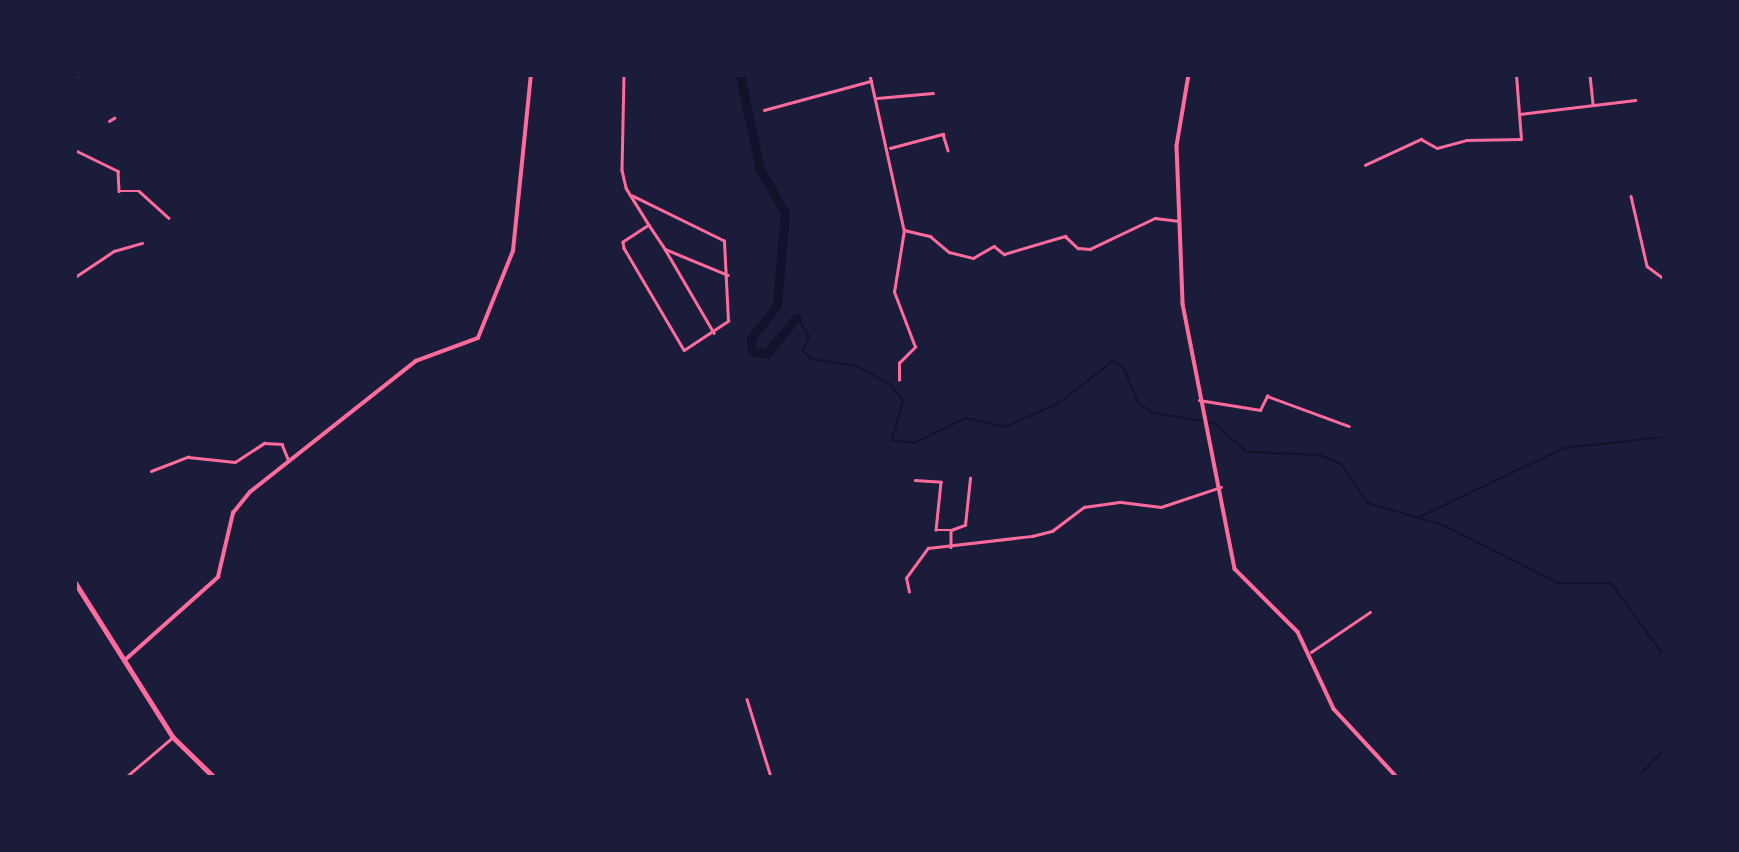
<!DOCTYPE html>
<style>
body{margin:0}
#map{position:relative;width:1739px;height:852px;overflow:hidden;background:#1b1b3a;font-family:"PT Sans",sans-serif}
div>[style]{position:absolute}
[style*='--x']{left:calc(var(--x)*1px);top:calc(var(--y)*1px);width:calc(var(--w)*1px);rotate:calc(var(--a)*1deg)}
.stream>*{height:2px;margin:-1px;padding:0 1px;transform-origin:1px;border-radius:1px;background:#12122b}
.river>*{height:9px;margin:-4.5px;padding:0 4.5px;transform-origin:4.5px;border-radius:4.5px;background:#12122b}
.minor>*{height:2.5px;margin:-1.25px;padding:0 1.25px;transform-origin:1.25px;border-radius:1.25px;background:#ff6b9d}
.tertiary>*{height:3.5px;margin:-1.75px;padding:0 1.75px;transform-origin:1.75px;border-radius:1.75px;background:#ff6b9d}
.primary>*{height:4.5px;margin:-2.25px;padding:0 2.25px;transform-origin:2.25px;border-radius:2.25px;background:#ff6b9d}
span{translate:-50% -50%;white-space:nowrap;text-align:center;line-height:1.15;-webkit-text-stroke:5px #1b1b3a;paint-order:stroke}
.frame{position:absolute;inset:0;border:77px solid #1b1b3a;pointer-events:none}
</style>
<div id="map">
<div class="stream">
<i style="--x:797;--y:317;--w:22;--a:58"></i>
<i style="--x:809;--y:336;--w:16;--a:112"></i>
<i style="--x:803;--y:351;--w:11;--a:45"></i>
<i style="--x:811;--y:359;--w:46;--a:8.8"></i>
<i style="--x:856;--y:366;--w:40;--a:28"></i>
<i style="--x:891;--y:385;--w:20;--a:53"></i>
<i style="--x:903;--y:401;--w:41;--a:105.8"></i>
<i style="--x:892;--y:440;--w:22;--a:8"></i>
<i style="--x:914;--y:443;--w:58;--a:-25.7"></i>
<i style="--x:966;--y:418;--w:40;--a:13"></i>
<i style="--x:1005;--y:427;--w:59;--a:-24"></i>
<i style="--x:1059;--y:403;--w:68;--a:-37.9"></i>
<i style="--x:1113;--y:361;--w:13;--a:32"></i>
<i style="--x:1124;--y:368;--w:38;--a:68"></i>
<i style="--x:1138;--y:403;--w:18;--a:34"></i>
<i style="--x:1153;--y:413;--w:63;--a:9.2"></i>
<i style="--x:1215;--y:423;--w:42;--a:43.1"></i>
<i style="--x:1246;--y:452;--w:74;--a:2.3"></i>
<i style="--x:1320;--y:455;--w:23;--a:23"></i>
<i style="--x:1341;--y:464;--w:47;--a:55.3"></i>
<i style="--x:1368;--y:503;--w:78;--a:16.3"></i>
<i style="--x:1443;--y:525;--w:129;--a:26.8"></i>
<i style="--x:1558;--y:583;--w:53;--a:0"></i>
<i style="--x:1611;--y:583;--w:90;--a:54"></i>
<i style="--x:1419;--y:517;--w:161;--a:-25.4"></i>
<i style="--x:1564;--y:448;--w:101;--a:-6.3"></i>
<i style="--x:1664;--y:700;--w:6;--a:90"></i>
<i style="--x:1638;--y:777;--w:37;--a:-46"></i>
</div>
<div class="river">
<i style="--x:740;--y:75;--w:97;--a:78.1"></i>
<i style="--x:760;--y:170;--w:50;--a:59.8"></i>
<i style="--x:785;--y:213;--w:92;--a:95"></i>
<i style="--x:777;--y:305;--w:42;--a:128.2"></i>
<i style="--x:751;--y:338;--w:13;--a:86"></i>
<i style="--x:752;--y:351;--w:14;--a:12"></i>
<i style="--x:766;--y:354;--w:48;--a:-50"></i>
</div>
<div class="minor">
<i style="--x:624;--y:75;--w:95;--a:91.2"></i>
<i style="--x:622;--y:170;--w:18;--a:77"></i>
<i style="--x:626;--y:188;--w:44;--a:58.1"></i>
<i style="--x:649;--y:225;--w:31;--a:147"></i>
<i style="--x:623;--y:242;--w:6;--a:81"></i>
<i style="--x:624;--y:248;--w:118;--a:59.5"></i>
<i style="--x:684;--y:350;--w:53;--a:-33.4"></i>
<i style="--x:728;--y:321;--w:80;--a:-92.9"></i>
<i style="--x:724;--y:241;--w:102;--a:-153.9"></i>
<i style="--x:870;--y:75;--w:159;--a:77.6"></i>
<i style="--x:904;--y:230;--w:27;--a:13"></i>
<i style="--x:930;--y:236;--w:25;--a:40"></i>
<i style="--x:949;--y:252;--w:25;--a:14"></i>
<i style="--x:973;--y:258;--w:24;--a:-30"></i>
<i style="--x:994;--y:246;--w:13;--a:39"></i>
<i style="--x:1004;--y:254;--w:64;--a:-16.4"></i>
<i style="--x:1065;--y:236;--w:18;--a:43"></i>
<i style="--x:1078;--y:248;--w:12;--a:5"></i>
<i style="--x:1090;--y:249;--w:72;--a:-25.5"></i>
<i style="--x:1155;--y:218;--w:24;--a:7"></i>
<i style="--x:1590;--y:75;--w:30;--a:84"></i>
<i style="--x:75;--y:77;--w:3;--a:-45"></i>
<i style="--x:877;--y:98;--w:56;--a:-5.1"></i>
<i style="--x:764;--y:110;--w:111;--a:-15.2"></i>
<i style="--x:1520;--y:114;--w:116;--a:-6.9"></i>
<i style="--x:109;--y:121;--w:6;--a:-31"></i>
<i style="--x:890;--y:148;--w:55;--a:-14.8"></i>
<i style="--x:943;--y:134;--w:17;--a:73"></i>
<i style="--x:75;--y:150;--w:48;--a:26"></i>
<i style="--x:118;--y:171;--w:20;--a:87"></i>
<i style="--x:119;--y:191;--w:20;--a:0"></i>
<i style="--x:139;--y:191;--w:40;--a:42"></i>
<i style="--x:1365;--y:165;--w:62;--a:-24.9"></i>
<i style="--x:1421;--y:139;--w:18;--a:29"></i>
<i style="--x:1437;--y:148;--w:30;--a:-15"></i>
<i style="--x:1466;--y:140;--w:55;--a:-1"></i>
<i style="--x:1521;--y:139;--w:64;--a:-94.5"></i>
<i style="--x:1631;--y:196;--w:72;--a:77.1"></i>
<i style="--x:1647;--y:266;--w:21;--a:37"></i>
<i style="--x:649;--y:225;--w:29;--a:56"></i>
<i style="--x:665;--y:249;--w:68;--a:22.4"></i>
<i style="--x:665;--y:249;--w:97;--a:59.7"></i>
<i style="--x:75;--y:277;--w:47;--a:-33.7"></i>
<i style="--x:114;--y:251;--w:29;--a:-16"></i>
<i style="--x:899;--y:380;--w:17;--a:-90"></i>
<i style="--x:899;--y:363;--w:23;--a:-45"></i>
<i style="--x:915;--y:347;--w:59;--a:-110.9"></i>
<i style="--x:894;--y:292;--w:63;--a:-80.8"></i>
<i style="--x:1199;--y:400;--w:62;--a:9.3"></i>
<i style="--x:1260;--y:410;--w:16;--a:-63"></i>
<i style="--x:1267;--y:396;--w:87;--a:20.1"></i>
<i style="--x:151;--y:471;--w:40;--a:-21"></i>
<i style="--x:188;--y:457;--w:47;--a:6.1"></i>
<i style="--x:235;--y:462;--w:35;--a:-33"></i>
<i style="--x:264;--y:443;--w:18;--a:3"></i>
<i style="--x:282;--y:444;--w:18;--a:68"></i>
<i style="--x:915;--y:480;--w:26;--a:4"></i>
<i style="--x:941;--y:482;--w:48;--a:95.9"></i>
<i style="--x:936;--y:530;--w:15;--a:0"></i>
<i style="--x:951;--y:530;--w:17;--a:90"></i>
<i style="--x:951;--y:530;--w:15;--a:-20"></i>
<i style="--x:965;--y:525;--w:47;--a:-83.9"></i>
<i style="--x:909;--y:592;--w:14;--a:-102"></i>
<i style="--x:906;--y:578;--w:37;--a:-54"></i>
<i style="--x:928;--y:548;--w:105;--a:-6.6"></i>
<i style="--x:1032;--y:536;--w:21;--a:-14"></i>
<i style="--x:1052;--y:531;--w:40;--a:-37"></i>
<i style="--x:1084;--y:507;--w:37;--a:-8"></i>
<i style="--x:1121;--y:502;--w:40;--a:7.1"></i>
<i style="--x:1161;--y:507;--w:63;--a:-18.4"></i>
<i style="--x:1311;--y:652;--w:71;--a:-34.1"></i>
<i style="--x:747;--y:699;--w:82;--a:72.9"></i>
<i style="--x:126;--y:777;--w:62;--a:-40.4"></i>
</div>
<div class="tertiary">
<i style="--x:1189;--y:75;--w:72;--a:99.6"></i>
<i style="--x:1177;--y:146;--w:158;--a:87.8"></i>
<i style="--x:1183;--y:304;--w:270;--a:78.9"></i>
<i style="--x:1235;--y:569;--w:89;--a:45"></i>
<i style="--x:1298;--y:632;--w:85;--a:64.9"></i>
<i style="--x:1334;--y:709;--w:93;--a:47.2"></i>
<i style="--x:125;--y:660;--w:125;--a:-41.7"></i>
<i style="--x:218;--y:577;--w:66;--a:-76.8"></i>
<i style="--x:233;--y:513;--w:27;--a:-51"></i>
<i style="--x:250;--y:492;--w:211;--a:-38.3"></i>
<i style="--x:416;--y:361;--w:66;--a:-20.4"></i>
<i style="--x:478;--y:338;--w:94;--a:-68.1"></i>
<i style="--x:513;--y:251;--w:177;--a:-84.2"></i>
</div>
<div class="primary">
<i style="--x:75;--y:582;--w:183;--a:57.7"></i>
<i style="--x:173;--y:737;--w:57;--a:44.3"></i>
</div>
<div class="frame"></div>
</div>
